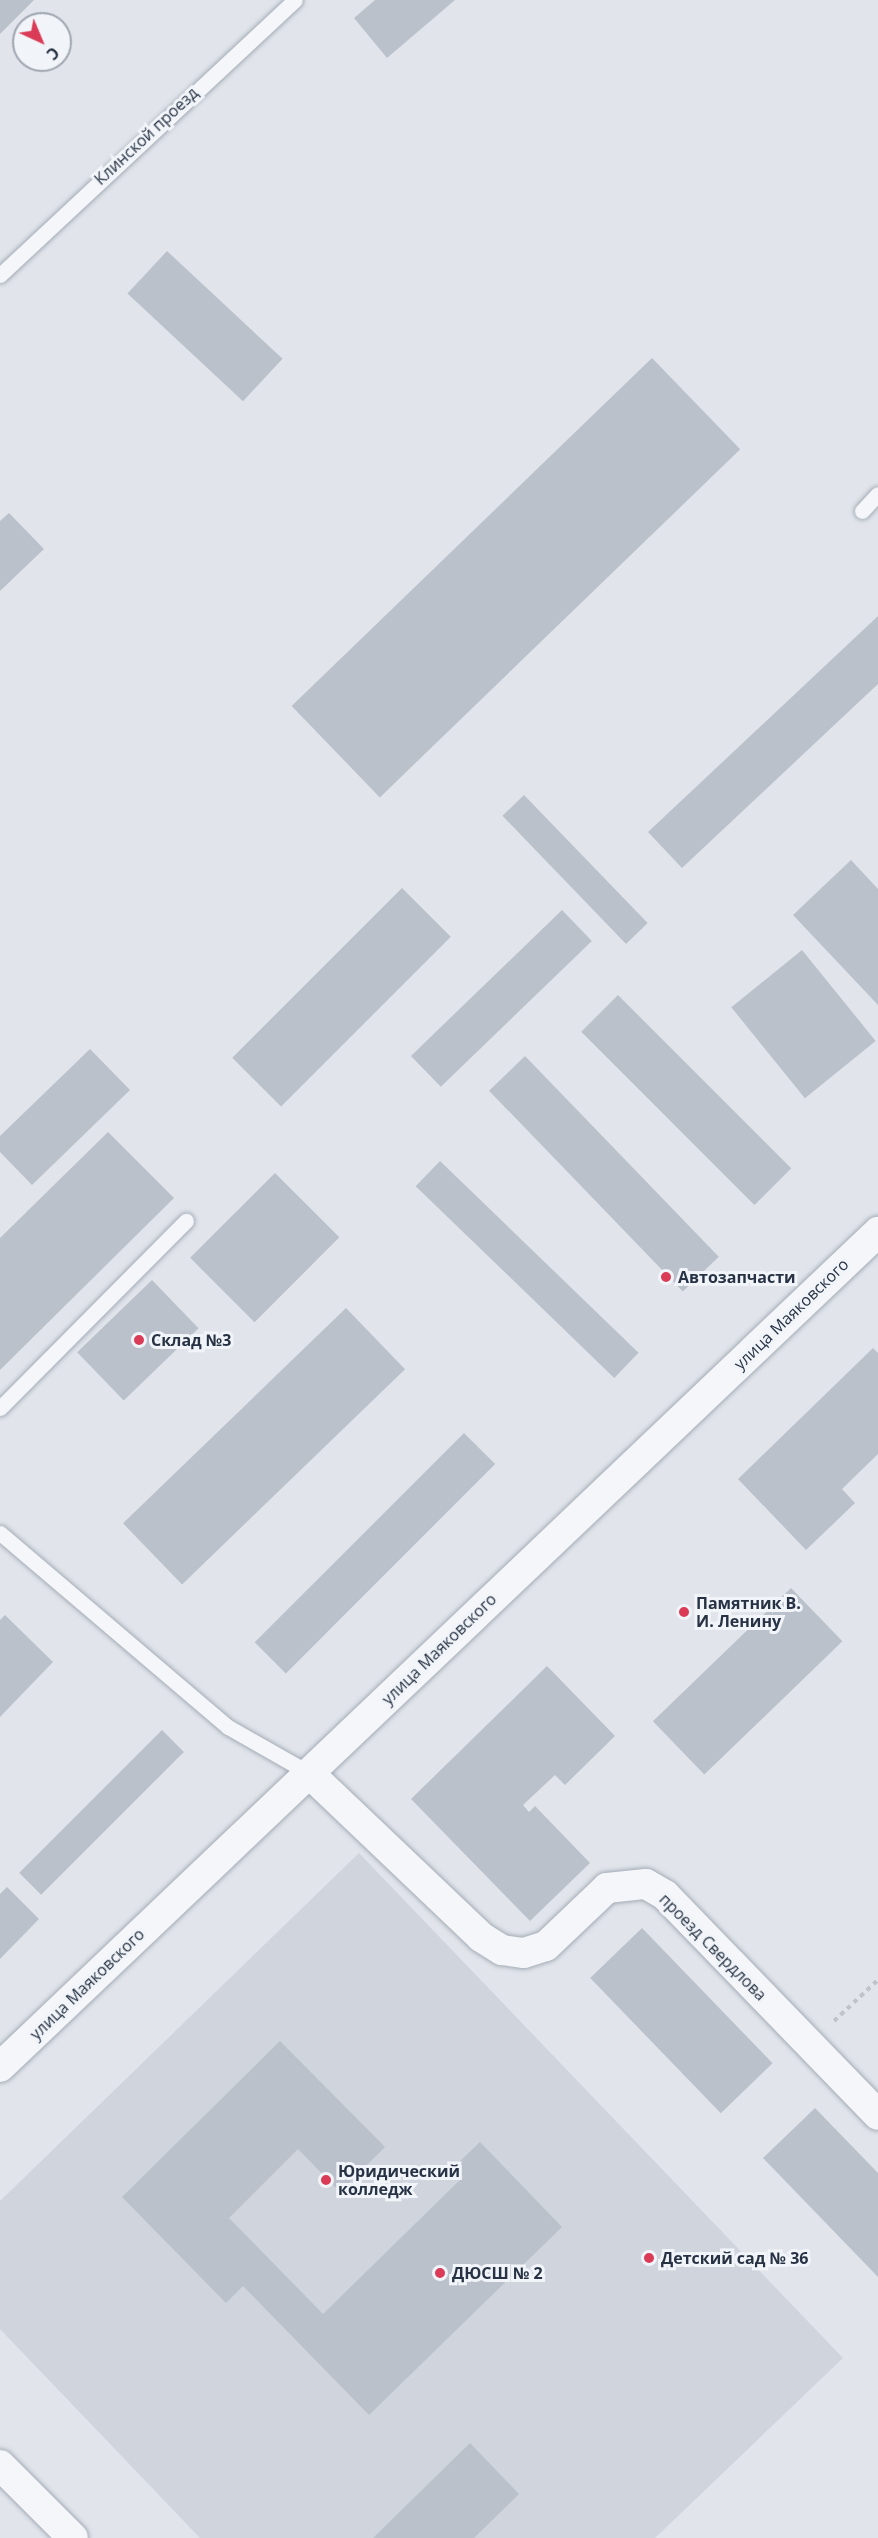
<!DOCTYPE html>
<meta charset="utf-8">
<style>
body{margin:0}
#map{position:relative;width:878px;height:2538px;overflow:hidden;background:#e1e5eb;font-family:"Open Sans",sans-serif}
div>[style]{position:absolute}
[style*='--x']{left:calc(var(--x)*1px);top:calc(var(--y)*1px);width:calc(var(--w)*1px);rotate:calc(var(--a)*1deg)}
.built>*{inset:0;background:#cfd4dd}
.building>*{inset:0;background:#bac1cb;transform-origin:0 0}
.path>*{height:4px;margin-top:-2px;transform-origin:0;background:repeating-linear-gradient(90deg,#bfc3ca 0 4.5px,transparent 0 9px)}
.roads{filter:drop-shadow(0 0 2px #a5acb6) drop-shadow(0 0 2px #a5acb6)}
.lane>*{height:15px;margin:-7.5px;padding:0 7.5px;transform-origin:7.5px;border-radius:7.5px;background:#f4f6f9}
.street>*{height:30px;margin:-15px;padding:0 15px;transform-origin:15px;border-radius:15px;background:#f4f6f9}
.dots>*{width:16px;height:16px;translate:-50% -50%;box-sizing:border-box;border:3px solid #f1f4f8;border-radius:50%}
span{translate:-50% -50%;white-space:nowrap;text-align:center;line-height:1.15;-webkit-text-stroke:6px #f1f4f8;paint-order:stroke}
.street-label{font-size:16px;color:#273344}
.poi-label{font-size:16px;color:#273344;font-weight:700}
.left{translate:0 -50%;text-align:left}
.north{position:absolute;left:12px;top:12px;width:60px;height:60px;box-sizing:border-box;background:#f1f4f8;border:2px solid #a0a7b0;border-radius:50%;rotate:136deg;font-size:16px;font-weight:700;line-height:24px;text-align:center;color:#273344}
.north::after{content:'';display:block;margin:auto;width:21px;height:27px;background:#da3c57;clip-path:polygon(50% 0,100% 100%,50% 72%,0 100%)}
</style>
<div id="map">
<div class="built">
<i style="clip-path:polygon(359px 1853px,843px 2358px,655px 2538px,200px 2538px,0 2329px,0 2201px)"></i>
</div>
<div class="building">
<i style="clip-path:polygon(0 0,34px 0,0 34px)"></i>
<i style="clip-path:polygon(375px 0,455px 0,387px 58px,354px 18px)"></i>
<i style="left:167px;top:251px;width:158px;height:58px;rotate:43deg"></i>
<i style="left:652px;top:358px;width:127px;height:501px;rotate:46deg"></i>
<i style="clip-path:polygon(9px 513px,44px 549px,0 591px,0 521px)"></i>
<i style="clip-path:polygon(878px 616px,878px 684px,682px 868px,648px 832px)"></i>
<i style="left:524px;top:795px;width:178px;height:30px;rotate:46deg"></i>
<i style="clip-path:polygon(851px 860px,878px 889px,878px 1005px,793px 915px)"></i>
<i style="left:402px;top:888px;width:69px;height:240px;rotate:45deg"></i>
<i style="left:562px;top:910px;width:43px;height:210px;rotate:46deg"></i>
<i style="left:802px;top:950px;width:117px;height:91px;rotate:51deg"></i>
<i style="left:618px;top:995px;width:245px;height:52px;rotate:45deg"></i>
<i style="clip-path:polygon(90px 1049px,130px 1090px,32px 1185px,0 1152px,0 1136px)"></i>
<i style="left:525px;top:1056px;width:279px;height:50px;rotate:46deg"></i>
<i style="clip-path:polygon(108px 1132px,174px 1198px,0 1370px,0 1238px)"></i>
<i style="left:440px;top:1161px;width:276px;height:35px;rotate:44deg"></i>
<i style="left:275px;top:1173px;width:91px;height:120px;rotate:45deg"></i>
<i style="left:152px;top:1280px;width:67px;height:104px;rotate:46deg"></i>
<i style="left:346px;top:1308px;width:85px;height:310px;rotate:46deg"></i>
<i style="clip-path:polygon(873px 1348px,878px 1353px,878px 1454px,842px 1489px,855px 1503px,806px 1550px,738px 1479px)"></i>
<i style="left:464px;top:1433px;width:44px;height:296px;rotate:45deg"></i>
<i style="left:791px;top:1588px;width:74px;height:192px;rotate:46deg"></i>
<i style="clip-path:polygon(5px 1615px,53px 1662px,0 1717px,0 1620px)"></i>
<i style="clip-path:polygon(547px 1666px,615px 1736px,565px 1785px,555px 1775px,523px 1805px,529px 1812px,535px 1806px,590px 1863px,530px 1921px,411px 1799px)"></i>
<i style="left:162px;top:1730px;width:31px;height:202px;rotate:45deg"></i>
<i style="clip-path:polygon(7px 1887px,39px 1919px,0 1959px,0 1894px)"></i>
<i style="left:642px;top:1928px;width:188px;height:72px;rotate:46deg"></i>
<i style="clip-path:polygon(280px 2041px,385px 2147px,340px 2192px,298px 2149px,229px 2218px,323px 2314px,463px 2177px,454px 2167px,480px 2142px,562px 2227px,369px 2415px,243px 2286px,226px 2303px,122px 2197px)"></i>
<i style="clip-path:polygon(815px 2108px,878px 2173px,878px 2277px,763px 2158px)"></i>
<i style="clip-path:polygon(470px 2443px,519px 2494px,474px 2538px,373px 2538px)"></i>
</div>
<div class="path">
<i style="--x:834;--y:2021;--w:60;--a:-43"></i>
</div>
<div class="roads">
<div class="lane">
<i style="--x:0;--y:275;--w:403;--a:-43"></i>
<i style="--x:862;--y:511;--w:23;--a:-47"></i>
<i style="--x:0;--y:1408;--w:264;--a:-45.2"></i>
<i style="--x:0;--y:1533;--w:299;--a:40.4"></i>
<i style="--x:228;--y:1727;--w:93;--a:29.6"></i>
</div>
<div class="street">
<i style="--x:309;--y:1773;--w:238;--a:43.6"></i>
<i style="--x:481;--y:1937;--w:25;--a:32"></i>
<i style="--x:502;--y:1950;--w:22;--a:8"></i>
<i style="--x:524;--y:1953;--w:23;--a:-18"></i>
<i style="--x:546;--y:1946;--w:84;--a:-43.6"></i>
<i style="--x:607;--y:1888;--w:39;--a:-6"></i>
<i style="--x:646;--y:1884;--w:22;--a:30"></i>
<i style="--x:665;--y:1895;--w:306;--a:45.9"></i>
<i style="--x:0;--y:2067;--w:1212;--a:-43.56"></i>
<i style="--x:0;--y:2465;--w:103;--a:45"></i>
</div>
</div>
<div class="dots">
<i style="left:666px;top:1277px;background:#da3c57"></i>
<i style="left:139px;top:1340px;background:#da3c57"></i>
<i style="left:684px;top:1612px;background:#da3c57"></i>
<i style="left:326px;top:2180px;background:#da3c57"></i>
<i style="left:649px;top:2258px;background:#da3c57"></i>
<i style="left:440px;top:2273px;background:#da3c57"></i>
</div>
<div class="street-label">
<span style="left:146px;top:136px;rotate:-43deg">Клинской проезд</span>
<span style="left:791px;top:1314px;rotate:-44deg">улица Маяковского</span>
<span style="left:439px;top:1649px;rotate:-44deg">улица Маяковского</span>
<span style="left:713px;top:1947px;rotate:45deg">проезд Свердлова</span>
<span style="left:87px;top:1984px;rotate:-44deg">улица Маяковского</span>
</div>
<div class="poi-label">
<span class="left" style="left:678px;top:1277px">Автозапчасти</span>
<span class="left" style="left:151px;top:1340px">Склад №3</span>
<span class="left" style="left:696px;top:1612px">Памятник В.<br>И. Ленину</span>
<span class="left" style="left:338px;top:2180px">Юридический<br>колледж</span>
<span class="left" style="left:661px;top:2258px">Детский сад № 36</span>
<span class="left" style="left:452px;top:2273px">ДЮСШ № 2</span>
</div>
<div class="north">С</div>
</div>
